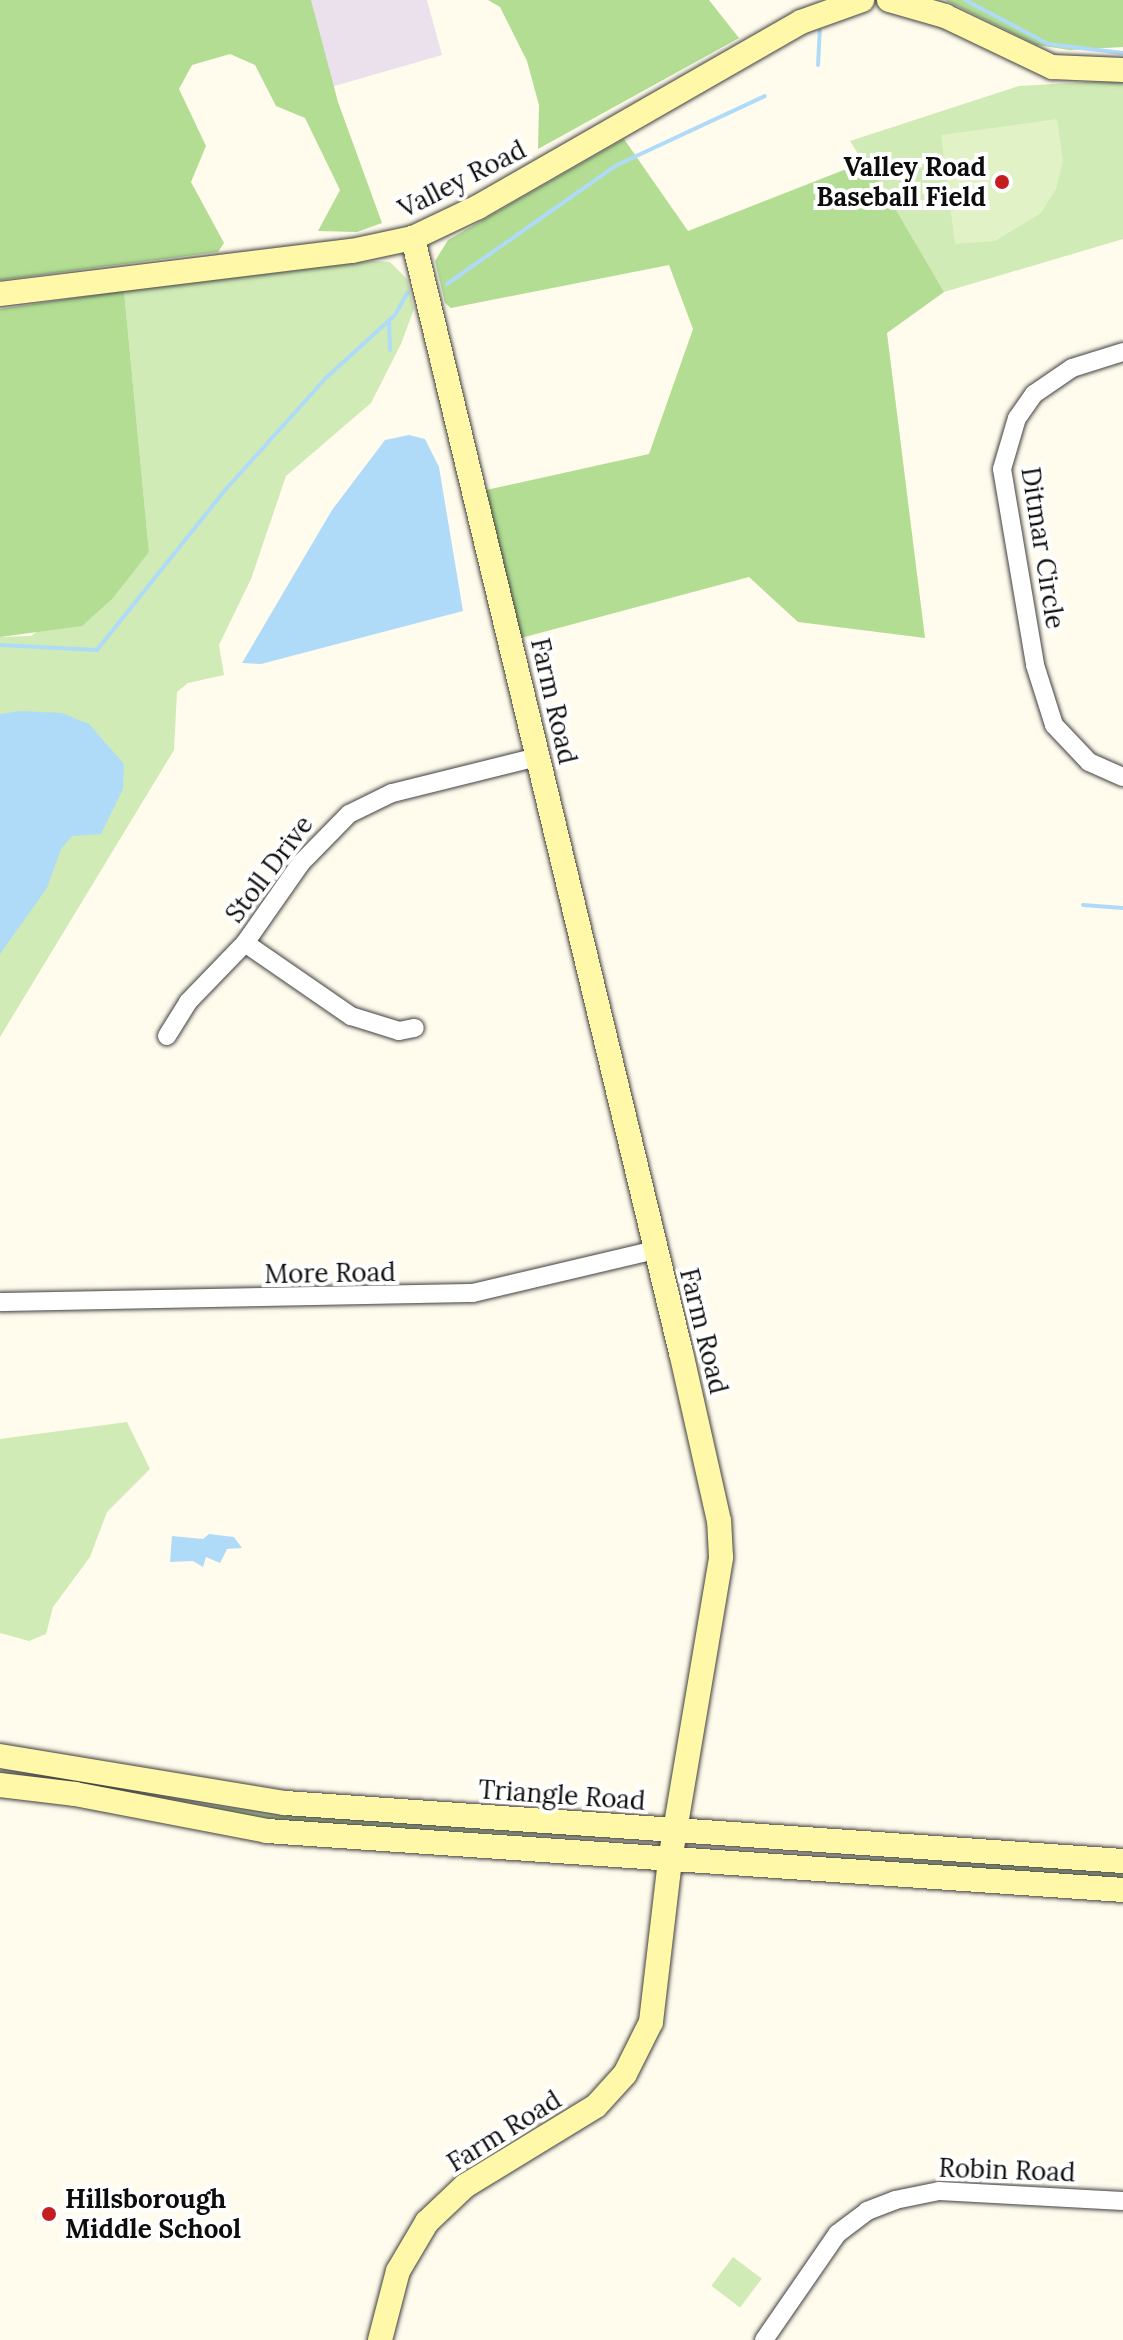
<!DOCTYPE html>
<style>
body{margin:0}
#map{position:relative;width:1123px;height:2340px;overflow:hidden;background:#fffced;font-family:Lora,serif}
div>[style]{position:absolute}
[style*='--x']{left:calc(var(--x)*1px);top:calc(var(--y)*1px);width:calc(var(--w)*1px);rotate:calc(var(--a)*1deg)}
.industrial>*{inset:0;background:#ebe1ec}
.green>*{inset:0;background:#d0ebb5;transform-origin:0 0}
.forest>*{inset:0;background:#b2dd93}
.pitch>*{inset:0;background:#e2f2c7}
.water>*{inset:0;background:#afdbf9}
.stream>*{height:4px;margin:-2px;padding:0 2px;transform-origin:2px;border-radius:2px;background:#afdbf9}
.roads{filter:drop-shadow(0 0 2px #404040) drop-shadow(0 0 2px #404040)}
.street>*{height:18px;margin:-9px;padding:0 9px;transform-origin:9px;border-radius:9px;background:#fff}
.secondary>*{height:24px;margin:-12px;padding:0 12px;transform-origin:12px;border-radius:12px;background:#fff8a8}
.dots>*{width:22px;height:22px;translate:-50% -50%;box-sizing:border-box;border:4px solid #fff;border-radius:50%}
span{translate:-50% -50%;white-space:nowrap;text-align:center;line-height:1.15;-webkit-text-stroke:8px #fff;paint-order:stroke}
.poi-label{font-size:26px;color:#0d0d0d;font-weight:700}
.right{translate:-100% -50%;text-align:right}
.left{translate:0 -50%;text-align:left}
.street-label{font-size:26px;color:#0d0d0d}
</style>
<div id="map">
<div class="industrial">
<i style="clip-path:polygon(304px 0,427px 0,442px 55px,331px 87px)"></i>
</div>
<div class="green">
<i style="clip-path:polygon(1123px 80px,1123px 239px,944px 292px,850px 141px,1019px 86px)"></i>
<i style="clip-path:polygon(374px 261px,390px 262px,407px 279px,414px 309px,401px 344px,371px 403px,286px 476px,251px 579px,219px 645px,224px 675px,188px 683px,177px 692px,174px 750px,0 1037px,0 637px,31px 636px,149px 552px,124px 291px)"></i>
<i style="clip-path:polygon(127px 1422px,150px 1469px,107px 1512px,90px 1557px,53px 1607px,46px 1634px,29px 1641px,0 1633px,0 1439px)"></i>
<i style="clip-path:polygon(0 1772px,86px 1783px,184px 1804px,632px 1840px,257px 1821px,0 1777px)"></i>
<i style="clip-path:polygon(726px 1852px,1123px 1869px,1123px 1881px)"></i>
<i style="left:733px;top:2257px;width:36px;height:36px;rotate:37deg"></i>
</div>
<div class="forest">
<i style="clip-path:polygon(0 0,311px 0,338px 102px,382px 223px,357px 232px,318px 231px,340px 190px,305px 118px,276px 106px,255px 65px,230px 54px,192px 65px,179px 89px,206px 146px,191px 182px,224px 243px,218px 252px,0 280px)"></i>
<i style="clip-path:polygon(488px 0,709px 0,739px 38px,538px 149px,539px 105px,527px 61px,500px 7px)"></i>
<i style="clip-path:polygon(945px 0,1123px 0,1123px 47px,1070px 50px,1037px 45px)"></i>
<i style="clip-path:polygon(624px 139px,688px 231px,867px 161px,944px 292px,887px 333px,925px 638px,798px 622px,749px 577px,521px 638px,486px 490px,649px 454px,693px 329px,669px 265px,451px 308px,445px 303px,435px 261px,448px 240px)"></i>
<i style="clip-path:polygon(124px 291px,149px 552px,112px 599px,82px 626px,0 637px,0 309px)"></i>
</div>
<div class="pitch">
<i style="clip-path:polygon(1057px 119px,1063px 161px,1056px 189px,1041px 213px,995px 241px,955px 244px,941px 135px)"></i>
</div>
<div class="water">
<i style="clip-path:polygon(409px 435px,425px 439px,439px 467px,463px 611px,261px 664px,242px 663px,332px 510px,385px 440px)"></i>
<i style="clip-path:polygon(19px 711px,62px 713px,89px 724px,124px 764px,123px 789px,101px 834px,72px 836px,61px 849px,47px 888px,0 954px,0 714px)"></i>
<i style="clip-path:polygon(209px 1534px,234px 1537px,242px 1548px,227px 1549px,220px 1563px,206px 1557px,203px 1567px,193px 1561px,170px 1562px,172px 1536px,203px 1539px)"></i>
</div>
<div class="stream">
<i style="--x:965;--y:0;--w:94;--a:27.9"></i>
<i style="--x:1048;--y:44;--w:76;--a:6.8"></i>
<i style="--x:818;--y:65;--w:34;--a:-87"></i>
<i style="--x:447;--y:284;--w:208;--a:-35"></i>
<i style="--x:617;--y:165;--w:163;--a:-25"></i>
<i style="--x:389;--y:321;--w:29;--a:88"></i>
<i style="--x:0;--y:645;--w:97;--a:3"></i>
<i style="--x:97;--y:650;--w:206;--a:-51.3"></i>
<i style="--x:226;--y:489;--w:151;--a:-48"></i>
<i style="--x:327;--y:377;--w:92;--a:-42.4"></i>
<i style="--x:395;--y:315;--w:26;--a:-61"></i>
<i style="--x:1083;--y:905;--w:40;--a:4.3"></i>
</div>
<div class="roads">
<div class="street">
<i style="--x:1123;--y:352;--w:53;--a:162.6"></i>
<i style="--x:1072;--y:368;--w:46;--a:145.6"></i>
<i style="--x:1034;--y:394;--w:29;--a:125"></i>
<i style="--x:1017;--y:418;--w:53;--a:106.4"></i>
<i style="--x:1002;--y:469;--w:199;--a:80.4"></i>
<i style="--x:1035;--y:665;--w:63;--a:72.4"></i>
<i style="--x:1054;--y:725;--w:51;--a:46.6"></i>
<i style="--x:1089;--y:762;--w:37;--a:24"></i>
<i style="--x:245;--y:943;--w:129;--a:34.6"></i>
<i style="--x:351;--y:1016;--w:50;--a:17.4"></i>
<i style="--x:399;--y:1031;--w:16;--a:-11"></i>
<i style="--x:167;--y:1036;--w:40;--a:-58"></i>
<i style="--x:188;--y:1002;--w:82;--a:-46"></i>
<i style="--x:245;--y:943;--w:98;--a:-55"></i>
<i style="--x:301;--y:863;--w:69;--a:-45.6"></i>
<i style="--x:349;--y:814;--w:48;--a:-26"></i>
<i style="--x:392;--y:793;--w:150;--a:-13.9"></i>
<i style="--x:0;--y:1302;--w:473;--a:-1.1"></i>
<i style="--x:473;--y:1293;--w:187;--a:-13.3"></i>
<i style="--x:764;--y:2340;--w:129;--a:-55.4"></i>
<i style="--x:837;--y:2234;--w:38;--a:-37"></i>
<i style="--x:867;--y:2211;--w:30;--a:-21"></i>
<i style="--x:895;--y:2200;--w:45;--a:-11.6"></i>
<i style="--x:939;--y:2191;--w:184;--a:3.1"></i>
</div>
<div class="secondary">
<i style="--x:889;--y:0;--w:58;--a:15.9"></i>
<i style="--x:945;--y:16;--w:119;--a:25.5"></i>
<i style="--x:1052;--y:67;--w:71;--a:2.4"></i>
<i style="--x:0;--y:294;--w:355;--a:-7"></i>
<i style="--x:352;--y:251;--w:62;--a:-12"></i>
<i style="--x:413;--y:238;--w:72;--a:-25.5"></i>
<i style="--x:478;--y:207;--w:372;--a:-29.8"></i>
<i style="--x:801;--y:22;--w:65;--a:-19.8"></i>
<i style="--x:0;--y:1756;--w:289;--a:9.4"></i>
<i style="--x:285;--y:1803;--w:840;--a:3.96"></i>
<i style="--x:0;--y:1785;--w:76;--a:6.8"></i>
<i style="--x:75;--y:1794;--w:196;--a:10.9"></i>
<i style="--x:267;--y:1831;--w:858;--a:3.94"></i>
<i style="--x:380;--y:2340;--w:71;--a:-75.4"></i>
<i style="--x:398;--y:2271;--w:57;--a:-59.4"></i>
<i style="--x:427;--y:2222;--w:52;--a:-43.5"></i>
<i style="--x:465;--y:2186;--w:153;--a:-31.4"></i>
<i style="--x:596;--y:2106;--w:43;--a:-47.8"></i>
<i style="--x:625;--y:2074;--w:58;--a:-63.4"></i>
<i style="--x:651;--y:2022;--w:163;--a:-83.3"></i>
<i style="--x:670;--y:1860;--w:307;--a:-80.4"></i>
<i style="--x:721;--y:1557;--w:36;--a:-93"></i>
<i style="--x:719;--y:1521;--w:172;--a:-102.7"></i>
<i style="--x:681;--y:1353;--w:1147;--a:-103.52"></i>
</div>
</div>
<div class="dots">
<i style="left:1002px;top:182px;background:#c41e21"></i>
<i style="left:49px;top:2214px;background:#c41e21"></i>
</div>
<div class="poi-label">
<span class="right" style="left:986px;top:182px">Valley Road<br>Baseball Field</span>
<span class="left" style="left:65px;top:2214px">Hillsborough<br>Middle School</span>
</div>
<div class="street-label">
<span style="left:462px;top:179px;rotate:-27deg">Valley Road</span>
<span style="left:1043px;top:548px;rotate:81deg">Ditmar Circle</span>
<span style="left:554px;top:701px;rotate:77deg">Farm Road</span>
<span style="left:269px;top:869px;rotate:-53deg">Stoll Drive</span>
<span style="left:330px;top:1273px;rotate:-1deg">More Road</span>
<span style="left:704px;top:1331px;rotate:76deg">Farm Road</span>
<span style="left:562px;top:1795px;rotate:4deg">Triangle Road</span>
<span style="left:504px;top:2131px;rotate:-32deg">Farm Road</span>
<span style="left:1007px;top:2170px;rotate:2deg">Robin Road</span>
</div>
</div>
